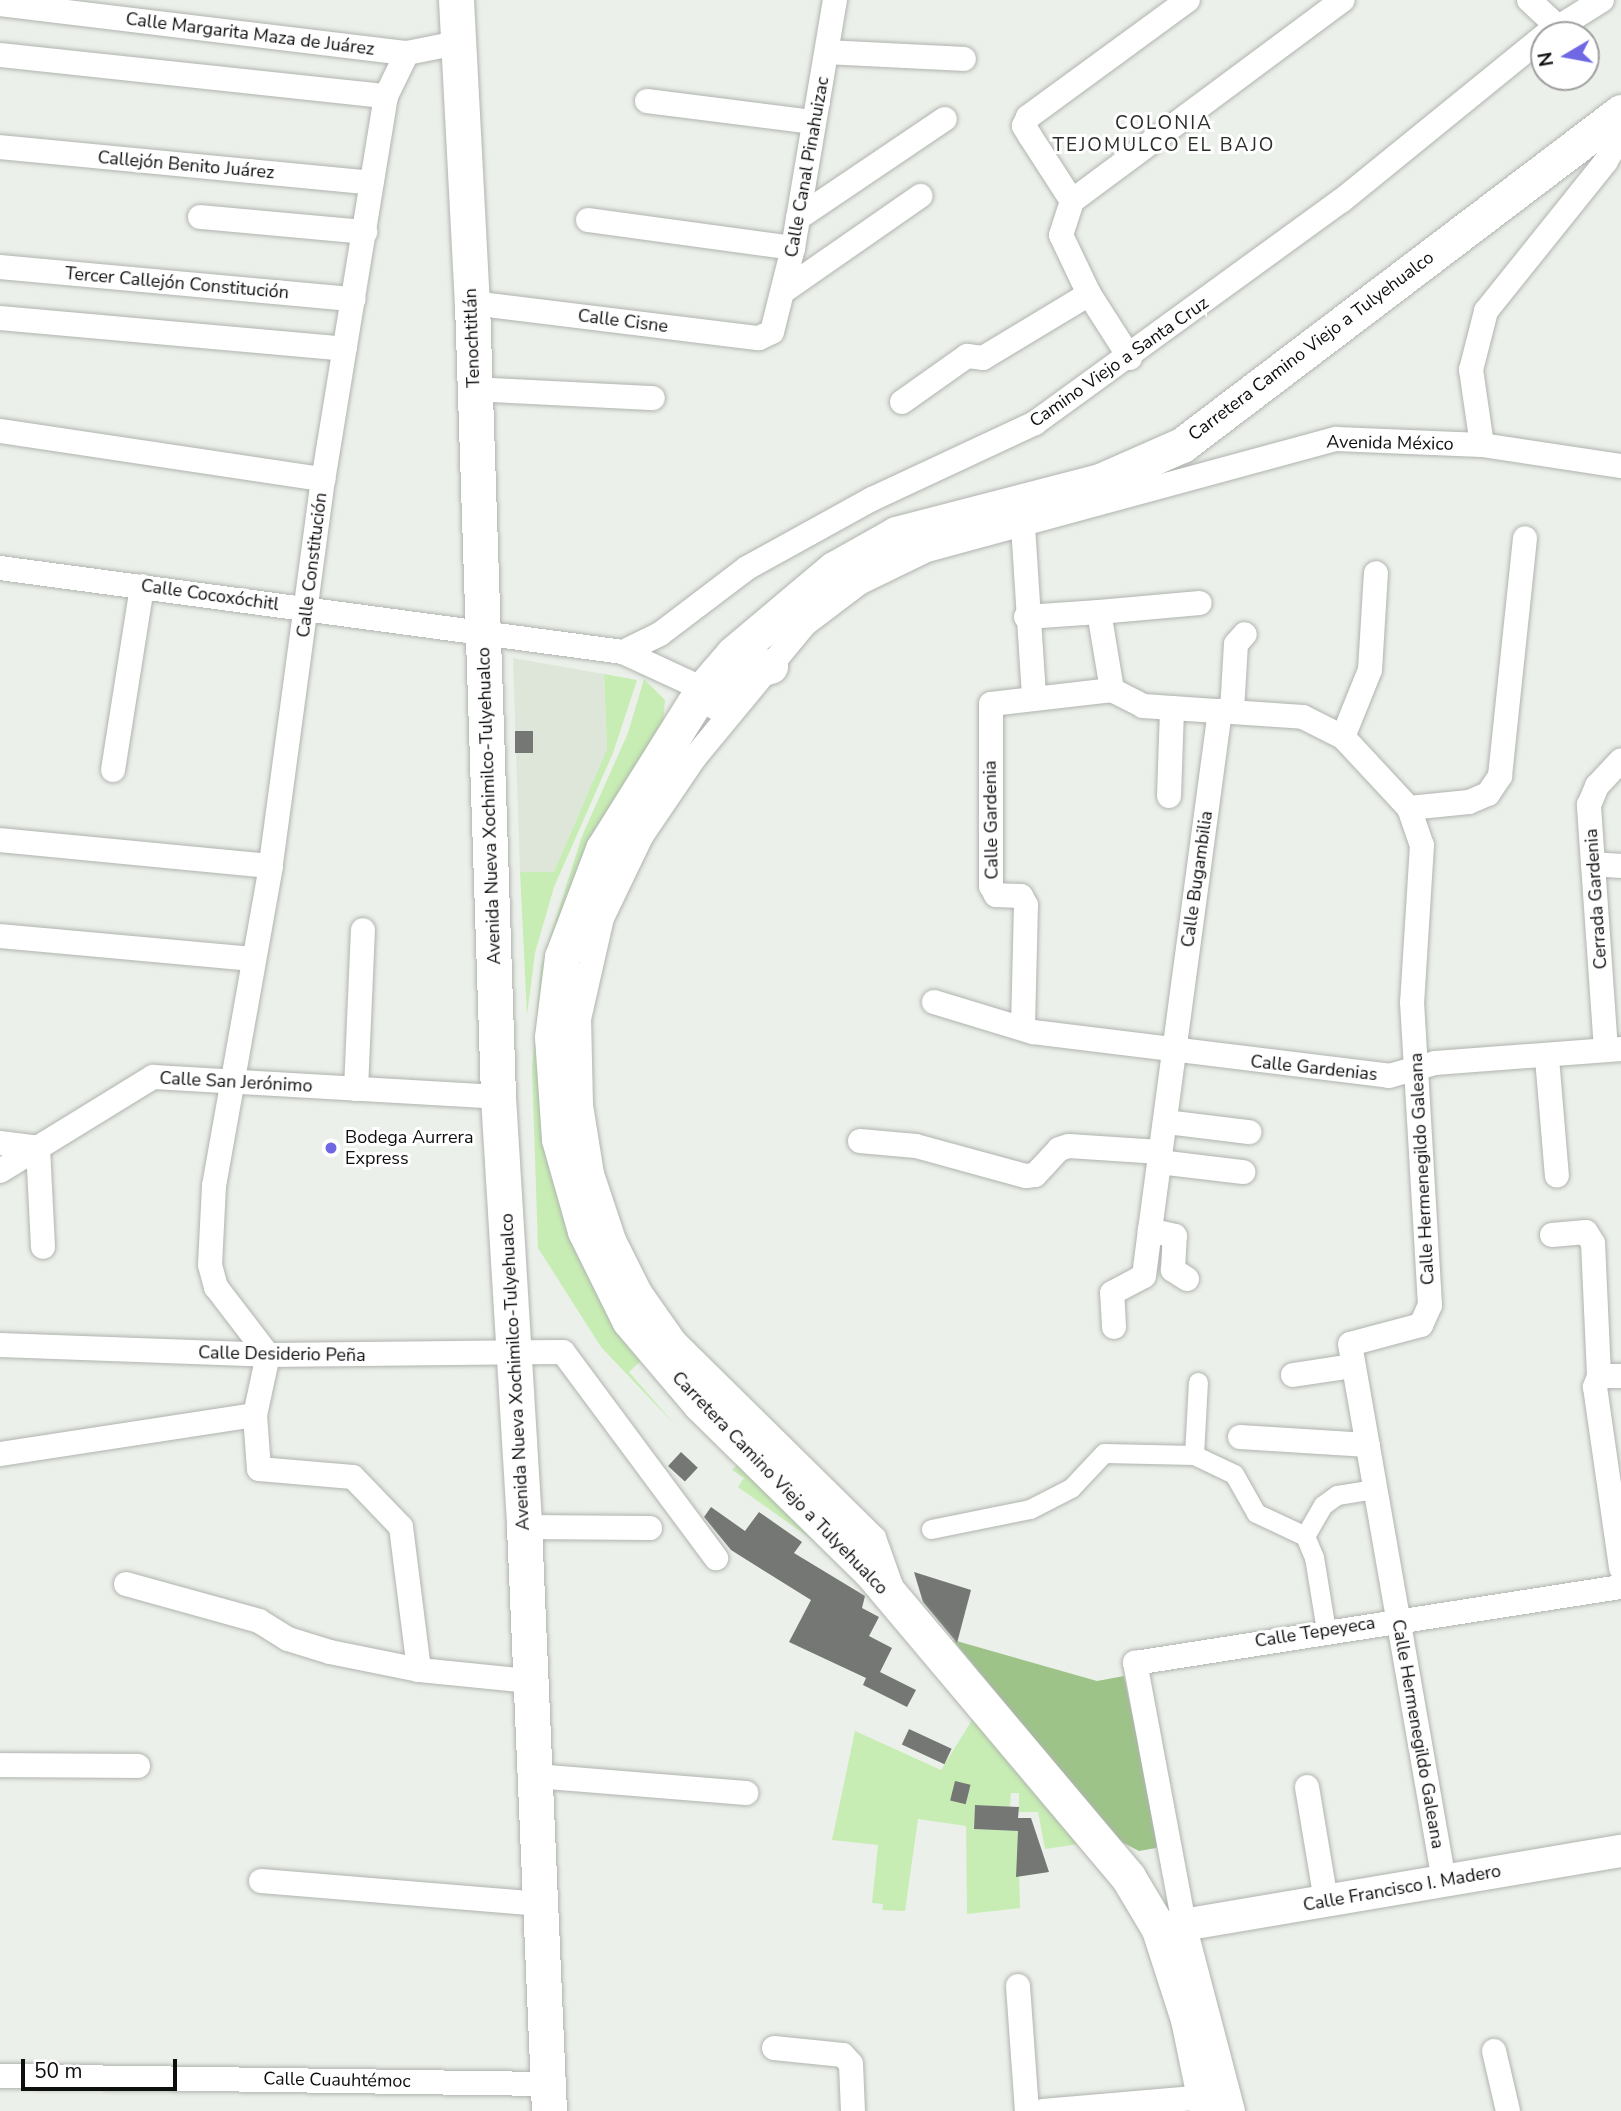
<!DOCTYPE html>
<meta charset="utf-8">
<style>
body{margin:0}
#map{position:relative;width:1621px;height:2111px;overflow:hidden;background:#ecf0ea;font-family:"Nunito Sans",sans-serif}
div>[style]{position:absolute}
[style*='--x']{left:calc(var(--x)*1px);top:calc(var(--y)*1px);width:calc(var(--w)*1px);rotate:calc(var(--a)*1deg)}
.built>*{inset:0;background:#dee6da}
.green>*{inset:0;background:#c7edb4}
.forest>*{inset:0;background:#9dc389}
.building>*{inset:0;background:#747773;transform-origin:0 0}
.roads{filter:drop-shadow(0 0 2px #b0b4af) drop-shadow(0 0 2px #b0b4af)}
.pedestrian>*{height:19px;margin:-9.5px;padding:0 9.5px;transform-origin:9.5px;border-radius:9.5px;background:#fff}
.minor>*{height:24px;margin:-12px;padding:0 12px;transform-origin:12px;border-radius:12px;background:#fff}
.tertiary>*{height:32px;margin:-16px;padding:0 16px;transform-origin:16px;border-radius:16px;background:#fff}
.secondary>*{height:35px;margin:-17.5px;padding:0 17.5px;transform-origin:17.5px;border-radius:17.5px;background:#fff}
.dots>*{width:19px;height:19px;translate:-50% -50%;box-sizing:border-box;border:4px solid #fff;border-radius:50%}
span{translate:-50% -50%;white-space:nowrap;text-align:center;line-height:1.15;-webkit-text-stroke:6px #fff;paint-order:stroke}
.street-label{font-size:18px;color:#0d0f0d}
.poi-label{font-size:18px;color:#0d0f0d}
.left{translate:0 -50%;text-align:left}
.neighbourhood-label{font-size:19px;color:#292c28;letter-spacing:2px}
.north{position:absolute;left:1530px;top:21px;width:70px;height:70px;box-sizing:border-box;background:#fff;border:2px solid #9e9f9e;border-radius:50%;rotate:260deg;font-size:19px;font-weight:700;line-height:28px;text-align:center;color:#0d0f0d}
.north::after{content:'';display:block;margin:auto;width:24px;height:32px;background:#7068e3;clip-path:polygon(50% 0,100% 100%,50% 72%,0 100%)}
.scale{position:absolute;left:21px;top:2059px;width:156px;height:32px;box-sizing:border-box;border:4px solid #0d0f0d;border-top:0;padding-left:9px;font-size:21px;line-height:24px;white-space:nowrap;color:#0d0f0d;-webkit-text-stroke:5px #fff;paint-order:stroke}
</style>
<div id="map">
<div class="built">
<i style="clip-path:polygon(513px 658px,604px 674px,607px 749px,554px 873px,520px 872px)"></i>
</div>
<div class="green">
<i style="clip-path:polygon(604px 674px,637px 680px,613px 753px,554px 887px,535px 953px,527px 1015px,520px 872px,554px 872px,607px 749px)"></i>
<i style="clip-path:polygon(644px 679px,665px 700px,663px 721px,584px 852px,557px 923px,549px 964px,642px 1360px,629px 1372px,676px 1426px,601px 1347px,538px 1248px,532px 1068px,541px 966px,582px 836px,628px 733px)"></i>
<i style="clip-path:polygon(738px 1464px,818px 1544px,738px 1487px,744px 1478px,732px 1470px)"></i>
<i style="clip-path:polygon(974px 1717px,1079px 1844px,1045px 1849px,1038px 1812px,1019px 1812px,1019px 1793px,1011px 1793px,1010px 1807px,975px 1805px,974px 1829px,1018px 1831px,1020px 1908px,967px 1914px,966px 1826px,918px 1819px,905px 1911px,882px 1910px,883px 1904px,872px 1903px,878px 1845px,832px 1840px,855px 1731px,941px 1770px)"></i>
</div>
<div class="forest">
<i style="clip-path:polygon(953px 1640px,1097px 1681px,1124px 1676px,1159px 1840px,1156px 1848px,1139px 1851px,1116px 1839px)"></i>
</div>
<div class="building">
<i style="left:533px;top:731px;width:22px;height:18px;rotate:90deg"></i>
<i style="left:681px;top:1452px;width:23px;height:19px;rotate:43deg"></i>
<i style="clip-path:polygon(711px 1507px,745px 1531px,759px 1512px,802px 1542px,794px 1553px,865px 1596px,862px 1608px,879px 1617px,869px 1636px,892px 1648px,880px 1672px,916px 1690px,907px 1707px,863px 1685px,866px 1678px,789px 1642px,811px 1600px,731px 1550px,704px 1517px)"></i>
<i style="clip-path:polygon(914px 1572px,971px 1590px,957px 1643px,923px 1602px)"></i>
<i style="left:909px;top:1729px;width:47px;height:17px;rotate:25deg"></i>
<i style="left:955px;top:1781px;width:16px;height:20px;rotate:14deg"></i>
<i style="clip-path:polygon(975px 1805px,1019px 1807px,1018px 1818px,1031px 1818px,1049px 1872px,1016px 1877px,1018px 1831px,974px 1829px)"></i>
</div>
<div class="roads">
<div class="pedestrian">
<i style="--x:1194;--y:1455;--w:73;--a:-86.9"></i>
<i style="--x:931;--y:1529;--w:101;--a:-11.4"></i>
<i style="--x:1030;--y:1509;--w:46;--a:-27.1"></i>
<i style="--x:1071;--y:1488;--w:48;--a:-46.7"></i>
<i style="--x:1104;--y:1453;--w:90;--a:1.3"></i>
<i style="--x:1194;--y:1455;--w:44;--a:25.4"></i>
<i style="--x:1234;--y:1474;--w:45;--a:60.6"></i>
<i style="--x:1256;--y:1513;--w:54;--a:25.1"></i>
<i style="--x:1305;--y:1536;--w:23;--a:67"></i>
<i style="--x:1314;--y:1557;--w:74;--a:80.7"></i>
<i style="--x:1305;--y:1536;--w:36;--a:-60"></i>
<i style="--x:1323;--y:1505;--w:17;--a:-36"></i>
<i style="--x:1337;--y:1495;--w:37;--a:-9"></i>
</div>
<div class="minor">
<i style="--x:1529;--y:0;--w:38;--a:43"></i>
<i style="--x:0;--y:4;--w:410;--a:6.9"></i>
<i style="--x:407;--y:53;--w:51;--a:-11.3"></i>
<i style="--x:1546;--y:35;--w:66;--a:-32"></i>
<i style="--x:827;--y:52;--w:137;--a:2.9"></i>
<i style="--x:407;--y:53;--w:48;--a:116"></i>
<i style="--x:386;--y:96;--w:388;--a:99.3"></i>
<i style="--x:323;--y:479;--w:390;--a:97.7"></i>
<i style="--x:271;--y:866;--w:325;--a:100.1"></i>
<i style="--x:214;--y:1186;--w:79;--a:92.9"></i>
<i style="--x:210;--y:1265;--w:23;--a:75"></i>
<i style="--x:216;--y:1287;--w:86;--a:52.6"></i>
<i style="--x:268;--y:1355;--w:61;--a:102.2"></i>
<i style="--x:255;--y:1415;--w:54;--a:85.8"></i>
<i style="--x:259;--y:1469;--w:94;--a:4.9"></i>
<i style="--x:353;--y:1477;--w:69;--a:46.2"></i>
<i style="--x:401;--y:1527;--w:144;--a:82.8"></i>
<i style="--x:0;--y:55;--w:388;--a:6.1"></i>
<i style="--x:647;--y:101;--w:168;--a:7.2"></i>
<i style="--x:0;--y:147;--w:373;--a:5.5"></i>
<i style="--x:1072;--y:201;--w:77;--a:-122.9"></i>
<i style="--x:1030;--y:136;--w:12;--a:-121"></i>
<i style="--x:1024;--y:126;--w:10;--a:-66"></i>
<i style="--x:1028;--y:117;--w:198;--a:-36.2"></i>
<i style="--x:200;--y:217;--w:166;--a:5.2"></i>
<i style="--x:798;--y:218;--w:177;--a:-34"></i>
<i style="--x:588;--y:220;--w:207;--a:7.8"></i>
<i style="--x:0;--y:267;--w:355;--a:5.2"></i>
<i style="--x:785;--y:290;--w:165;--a:-34.8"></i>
<i style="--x:472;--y:303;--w:289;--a:7"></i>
<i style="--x:759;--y:338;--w:14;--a:-25"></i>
<i style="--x:772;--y:332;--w:87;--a:-76"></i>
<i style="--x:793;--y:248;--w:252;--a:-80.4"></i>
<i style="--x:0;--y:318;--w:346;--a:5.1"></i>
<i style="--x:1130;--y:358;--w:76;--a:-122.6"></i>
<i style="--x:1089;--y:294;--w:65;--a:-115.4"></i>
<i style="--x:1061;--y:235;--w:36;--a:-72"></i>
<i style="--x:1072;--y:201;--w:337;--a:-36.6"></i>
<i style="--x:474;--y:389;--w:179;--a:2.9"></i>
<i style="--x:902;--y:402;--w:80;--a:-35.3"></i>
<i style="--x:967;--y:356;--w:16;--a:7"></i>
<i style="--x:983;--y:358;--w:124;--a:-31.1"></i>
<i style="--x:0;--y:431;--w:327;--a:8.5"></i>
<i style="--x:1482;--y:445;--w:76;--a:-98.3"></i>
<i style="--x:1471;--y:370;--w:61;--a:-75.7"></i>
<i style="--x:1486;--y:311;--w:192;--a:-51.3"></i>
<i style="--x:1606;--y:161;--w:30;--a:-60"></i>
<i style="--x:1023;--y:526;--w:170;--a:86.3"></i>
<i style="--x:0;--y:568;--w:629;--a:7.68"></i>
<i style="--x:623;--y:652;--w:88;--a:24.8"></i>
<i style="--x:1099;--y:612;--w:101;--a:-5.1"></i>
<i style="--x:1026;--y:617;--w:73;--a:-3.9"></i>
<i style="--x:1099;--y:612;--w:79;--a:80.5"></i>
<i style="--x:623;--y:652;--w:41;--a:-25.9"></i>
<i style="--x:660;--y:634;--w:109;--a:-37.2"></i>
<i style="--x:747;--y:568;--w:143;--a:-28.9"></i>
<i style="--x:872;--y:499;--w:180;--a:-25"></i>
<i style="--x:1035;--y:423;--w:378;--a:-36"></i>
<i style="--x:1341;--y:201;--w:262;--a:-39.1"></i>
<i style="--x:1232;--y:711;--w:67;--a:-86.6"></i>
<i style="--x:1236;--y:644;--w:13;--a:-48"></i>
<i style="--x:1343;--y:737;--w:72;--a:-68.1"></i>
<i style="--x:1370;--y:670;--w:97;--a:-86.5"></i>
<i style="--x:113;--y:770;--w:186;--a:-81"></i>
<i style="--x:1169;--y:796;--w:88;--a:-88"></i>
<i style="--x:1409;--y:808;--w:60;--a:-5.7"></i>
<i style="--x:1469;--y:802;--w:21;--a:-23"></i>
<i style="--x:1488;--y:794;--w:22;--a:-56"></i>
<i style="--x:1500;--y:776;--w:239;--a:-84"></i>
<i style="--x:0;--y:840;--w:272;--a:5.5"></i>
<i style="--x:1593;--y:864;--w:28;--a:4"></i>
<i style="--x:0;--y:936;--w:253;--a:5.2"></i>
<i style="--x:934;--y:1002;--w:103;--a:16.9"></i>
<i style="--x:1033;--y:1032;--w:359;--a:7"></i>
<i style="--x:1389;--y:1076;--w:48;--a:-15.8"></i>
<i style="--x:1435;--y:1063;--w:187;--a:-4.3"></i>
<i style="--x:1023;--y:1027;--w:122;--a:-88.6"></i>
<i style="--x:1026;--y:905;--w:10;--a:-119"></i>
<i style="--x:1021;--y:896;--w:25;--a:-178"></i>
<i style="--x:996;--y:895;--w:10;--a:-119"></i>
<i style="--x:991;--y:886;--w:182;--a:-90"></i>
<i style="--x:991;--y:704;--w:122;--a:-6.6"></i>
<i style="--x:1112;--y:690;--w:35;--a:27"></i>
<i style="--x:1143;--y:706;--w:160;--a:3.9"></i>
<i style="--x:1303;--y:717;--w:45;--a:26.6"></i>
<i style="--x:1343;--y:737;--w:97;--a:47.1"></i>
<i style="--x:1409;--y:808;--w:39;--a:71"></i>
<i style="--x:1422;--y:845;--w:157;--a:93.6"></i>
<i style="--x:1412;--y:1002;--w:304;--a:86.6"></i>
<i style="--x:1430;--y:1305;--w:22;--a:114"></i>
<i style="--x:1421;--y:1325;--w:73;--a:165"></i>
<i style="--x:1350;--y:1344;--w:545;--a:80.07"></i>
<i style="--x:1606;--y:1050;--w:246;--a:-94"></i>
<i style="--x:1589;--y:805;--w:21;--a:-67"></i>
<i style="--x:1597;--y:786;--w:35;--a:-47"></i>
<i style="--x:1547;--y:1058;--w:118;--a:85.2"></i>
<i style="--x:356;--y:1089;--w:159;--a:-87.5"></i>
<i style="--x:1167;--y:1122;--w:83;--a:7"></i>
<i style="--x:860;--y:1141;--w:56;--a:5.1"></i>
<i style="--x:916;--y:1146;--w:114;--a:15.3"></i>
<i style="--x:1026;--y:1176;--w:9;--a:-6"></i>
<i style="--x:1035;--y:1175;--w:35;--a:-47"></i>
<i style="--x:1059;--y:1149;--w:10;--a:-17"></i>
<i style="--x:1069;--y:1146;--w:91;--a:3.8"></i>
<i style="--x:0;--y:1143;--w:38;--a:7"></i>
<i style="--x:38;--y:1148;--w:99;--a:87.1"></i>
<i style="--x:1159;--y:1162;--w:85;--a:6.8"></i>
<i style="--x:0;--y:1171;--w:180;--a:-31.6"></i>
<i style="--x:153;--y:1077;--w:346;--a:3.3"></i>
<i style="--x:1552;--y:1235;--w:34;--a:-5"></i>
<i style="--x:1586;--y:1232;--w:13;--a:58"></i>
<i style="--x:1593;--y:1243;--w:133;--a:87.4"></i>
<i style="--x:1187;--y:1279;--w:17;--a:-147"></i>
<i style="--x:1173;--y:1270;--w:34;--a:-87"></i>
<i style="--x:1175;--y:1236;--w:26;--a:-167"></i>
<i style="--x:1150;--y:1230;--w:524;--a:-82.32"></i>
<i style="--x:1114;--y:1327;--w:34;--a:-93"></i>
<i style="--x:1112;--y:1293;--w:36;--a:-28"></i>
<i style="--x:1144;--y:1276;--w:46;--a:-82.6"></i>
<i style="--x:0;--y:1345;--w:268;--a:2.1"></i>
<i style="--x:268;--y:1355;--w:295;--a:-0.6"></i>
<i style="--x:563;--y:1352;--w:257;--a:53.4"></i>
<i style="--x:1293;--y:1375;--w:61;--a:-8.5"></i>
<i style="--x:1621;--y:1376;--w:22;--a:180"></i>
<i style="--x:1599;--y:1376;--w:12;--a:110"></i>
<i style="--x:1595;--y:1387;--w:183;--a:81.8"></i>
<i style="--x:1240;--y:1437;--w:128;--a:3.6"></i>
<i style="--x:0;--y:1454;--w:258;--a:-8.7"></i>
<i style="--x:524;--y:1527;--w:126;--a:0.5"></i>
<i style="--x:126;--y:1584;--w:138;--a:15.5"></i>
<i style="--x:259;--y:1621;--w:34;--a:32"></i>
<i style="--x:288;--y:1639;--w:44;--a:17.2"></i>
<i style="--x:330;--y:1652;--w:91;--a:11.4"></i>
<i style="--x:419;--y:1670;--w:112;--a:5.7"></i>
<i style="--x:894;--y:1594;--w:59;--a:-109.7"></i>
<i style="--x:874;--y:1538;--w:279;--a:-135.4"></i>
<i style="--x:675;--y:1342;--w:61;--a:-125"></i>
<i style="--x:640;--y:1292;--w:58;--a:-116.6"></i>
<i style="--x:614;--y:1240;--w:70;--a:-108.4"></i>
<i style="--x:592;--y:1174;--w:70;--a:-99.1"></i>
<i style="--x:581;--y:1105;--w:86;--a:-91.3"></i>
<i style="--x:579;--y:1019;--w:104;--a:-77.2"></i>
<i style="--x:602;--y:918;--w:92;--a:-64.3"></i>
<i style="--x:642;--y:835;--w:94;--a:-55.8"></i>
<i style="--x:695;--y:757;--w:173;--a:-50.4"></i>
<i style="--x:805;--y:624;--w:68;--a:-37.2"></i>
<i style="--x:859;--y:583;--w:76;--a:-25.9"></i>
<i style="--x:927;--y:550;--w:424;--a:-15.2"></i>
<i style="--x:1336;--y:439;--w:146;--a:2.4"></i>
<i style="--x:1482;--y:445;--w:141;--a:8.6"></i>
<i style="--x:0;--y:1765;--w:138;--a:0.4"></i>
<i style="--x:535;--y:1776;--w:212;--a:4.6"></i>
<i style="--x:1307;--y:1787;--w:116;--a:80.5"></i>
<i style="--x:261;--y:1881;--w:278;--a:4.7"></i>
<i style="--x:1018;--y:1986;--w:125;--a:85.9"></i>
<i style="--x:774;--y:2048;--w:69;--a:5.8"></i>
<i style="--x:843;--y:2055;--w:12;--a:48"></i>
<i style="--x:851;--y:2064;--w:47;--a:87.6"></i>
<i style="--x:1494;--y:2051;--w:62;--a:76.9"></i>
<i style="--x:0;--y:2076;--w:547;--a:0.84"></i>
<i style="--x:1043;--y:2111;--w:163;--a:-4.9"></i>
<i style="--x:1233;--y:2111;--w:193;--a:-104.7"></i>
<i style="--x:1184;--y:1924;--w:266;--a:-100.6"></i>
<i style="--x:1135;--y:1663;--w:492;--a:-8.9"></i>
</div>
<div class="tertiary">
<i style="--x:1159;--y:1929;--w:469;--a:-9.6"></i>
</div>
<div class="secondary">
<i style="--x:456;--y:0;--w:303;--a:87"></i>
<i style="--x:472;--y:303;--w:794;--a:88.12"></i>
<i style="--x:498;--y:1097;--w:431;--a:86.5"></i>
<i style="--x:524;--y:1527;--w:585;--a:87.55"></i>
<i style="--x:717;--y:702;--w:44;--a:-43.2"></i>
<i style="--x:749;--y:672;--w:22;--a:-16"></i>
<i style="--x:1207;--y:2111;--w:94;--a:-101.7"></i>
<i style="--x:1188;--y:2019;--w:95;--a:-107.9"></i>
<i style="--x:1159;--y:1929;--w:61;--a:-120.8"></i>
<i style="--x:1128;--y:1877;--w:400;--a:-130.1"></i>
<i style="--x:870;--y:1571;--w:237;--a:-135.5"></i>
<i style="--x:701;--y:1405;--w:111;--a:-130.3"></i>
<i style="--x:629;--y:1320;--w:99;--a:-116.3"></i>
<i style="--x:585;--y:1231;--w:96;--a:-105.8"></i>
<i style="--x:559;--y:1139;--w:102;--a:-93.9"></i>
<i style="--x:552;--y:1037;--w:81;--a:-82.9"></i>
<i style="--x:562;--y:957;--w:116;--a:-69.2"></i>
<i style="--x:603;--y:849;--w:189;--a:-58"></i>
<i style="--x:703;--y:689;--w:46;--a:-49.4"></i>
<i style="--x:733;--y:654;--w:132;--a:-40.1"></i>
<i style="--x:834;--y:569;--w:71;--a:-29.4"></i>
<i style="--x:896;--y:534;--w:211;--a:-14.6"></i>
<i style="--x:1100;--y:481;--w:90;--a:-23.7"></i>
<i style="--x:1182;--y:445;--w:551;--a:-37.18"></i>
</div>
</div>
<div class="dots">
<i style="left:331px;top:1148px;background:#7068e3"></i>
</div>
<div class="street-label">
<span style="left:250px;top:34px;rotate:7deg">Calle Margarita Maza de Juárez</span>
<span style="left:186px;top:165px;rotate:5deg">Callejón Benito Juárez</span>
<span style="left:807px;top:167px;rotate:-80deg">Calle Canal Pinahuizac</span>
<span style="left:177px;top:283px;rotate:5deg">Tercer Callejón Constitución</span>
<span style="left:623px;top:321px;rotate:7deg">Calle Cisne</span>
<span style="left:472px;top:338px;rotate:-92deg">Tenochtitlán</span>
<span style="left:1311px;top:346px;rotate:-37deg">Carretera Camino Viejo a Tulyehualco</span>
<span style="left:1119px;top:362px;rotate:-35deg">Camino Viejo a Santa Cruz</span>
<span style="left:1390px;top:443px;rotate:1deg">Avenida México</span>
<span style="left:312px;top:565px;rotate:-83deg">Calle Constitución</span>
<span style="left:210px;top:595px;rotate:8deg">Calle Cocoxóchitl</span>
<span style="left:489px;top:806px;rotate:-92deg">Avenida Nueva Xochimilco-Tulyehualco</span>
<span style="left:991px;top:820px;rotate:-91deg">Calle Gardenia</span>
<span style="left:1197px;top:879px;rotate:-82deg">Calle Bugambilia</span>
<span style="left:1596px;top:899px;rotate:-94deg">Cerrada Gardenia</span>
<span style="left:1314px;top:1068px;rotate:6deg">Calle Gardenias</span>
<span style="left:236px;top:1082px;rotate:3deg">Calle San Jerónimo</span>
<span style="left:1422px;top:1169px;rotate:-93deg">Calle Hermenegildo Galeana</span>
<span style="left:282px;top:1354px;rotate:1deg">Calle Desiderio Peña</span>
<span style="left:515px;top:1372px;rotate:-93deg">Avenida Nueva Xochimilco-Tulyehualco</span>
<span style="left:780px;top:1483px;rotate:46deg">Carretera Camino Viejo a Tulyehualco</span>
<span style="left:1315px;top:1632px;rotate:-9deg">Calle Tepeyeca</span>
<span style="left:1418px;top:1734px;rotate:80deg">Calle Hermenegildo Galeana</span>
<span style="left:1402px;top:1888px;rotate:-10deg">Calle Francisco I. Madero</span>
<span style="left:337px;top:2080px;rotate:1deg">Calle Cuauhtémoc</span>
</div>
<div class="poi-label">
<span class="left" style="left:345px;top:1148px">Bodega Aurrera<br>Express</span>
</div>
<div class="neighbourhood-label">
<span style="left:1164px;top:135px">COLONIA<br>TEJOMULCO EL BAJO</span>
</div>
<div class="north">N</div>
<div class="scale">50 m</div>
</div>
